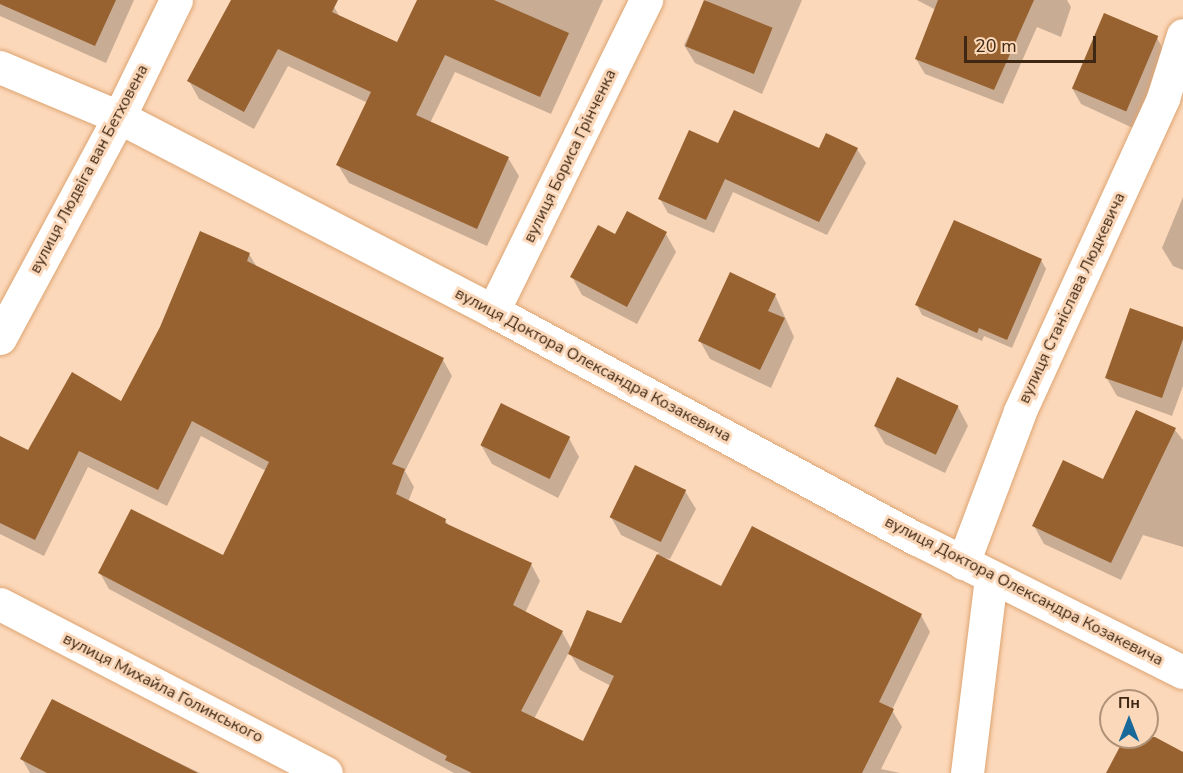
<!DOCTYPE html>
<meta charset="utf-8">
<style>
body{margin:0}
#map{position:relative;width:1183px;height:773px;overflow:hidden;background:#fcd8ba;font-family:"Nunito Sans",sans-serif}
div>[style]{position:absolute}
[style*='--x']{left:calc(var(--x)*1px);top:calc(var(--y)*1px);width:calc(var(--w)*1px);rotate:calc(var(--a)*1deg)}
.shadow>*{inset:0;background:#0003}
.building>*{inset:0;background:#976230;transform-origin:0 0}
.roads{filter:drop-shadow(0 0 2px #dda471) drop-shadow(0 0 2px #dda471)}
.minor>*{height:33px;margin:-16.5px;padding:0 16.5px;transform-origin:16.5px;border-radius:16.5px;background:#fff}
span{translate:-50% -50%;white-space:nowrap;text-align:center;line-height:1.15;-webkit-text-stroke:6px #fcd8ba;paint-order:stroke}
.street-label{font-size:16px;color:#3f2813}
.north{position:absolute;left:1099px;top:689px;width:60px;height:60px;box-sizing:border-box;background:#fcd8ba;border:2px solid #b09277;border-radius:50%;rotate:0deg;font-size:16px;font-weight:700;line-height:24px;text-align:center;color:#3f2813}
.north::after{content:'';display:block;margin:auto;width:21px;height:27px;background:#18699a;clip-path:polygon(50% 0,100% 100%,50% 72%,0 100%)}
.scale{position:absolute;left:964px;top:36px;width:132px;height:27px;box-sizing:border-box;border:3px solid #3f2813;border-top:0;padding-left:8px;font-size:18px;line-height:21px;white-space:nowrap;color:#3f2813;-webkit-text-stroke:4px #fcd8ba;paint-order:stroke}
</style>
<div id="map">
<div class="shadow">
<i style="clip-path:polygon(0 0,134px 0,106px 63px,0 16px)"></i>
<i style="clip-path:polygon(246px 0,320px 0,334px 7px,340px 17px,398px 44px,419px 0,603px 0,551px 114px,455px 72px,430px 123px,508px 158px,519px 176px,487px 246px,349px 183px,338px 165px,368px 103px,288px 66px,254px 129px,199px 99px,189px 81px)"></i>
<i style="clip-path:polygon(706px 0,802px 0,762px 94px,695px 63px,684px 45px)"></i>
<i style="clip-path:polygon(917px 0,1067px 0,1071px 7px,1061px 37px,1037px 27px,1003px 104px,925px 74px,916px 59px,936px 10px)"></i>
<i style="clip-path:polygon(1157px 38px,1166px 54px,1133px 128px,1081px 104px,1072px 88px)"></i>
<i style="clip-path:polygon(719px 145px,857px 149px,866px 163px,827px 235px,733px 192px,714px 233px,668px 213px,660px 199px)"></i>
<i style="clip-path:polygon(1183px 197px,1183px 270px,1173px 266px,1162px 248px)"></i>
<i style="clip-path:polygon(666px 234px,676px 252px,637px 324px,582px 295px,572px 277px,615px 236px)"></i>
<i style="clip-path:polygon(evenodd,249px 254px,257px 267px,443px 360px,452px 376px,405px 471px,414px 487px,408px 502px,445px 520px,449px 526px,531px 564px,540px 581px,525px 613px,562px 632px,572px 650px,621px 625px,659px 553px,621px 535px,611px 517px,685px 491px,696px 509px,670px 559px,660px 557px,721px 588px,921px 615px,930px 632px,892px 710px,902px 727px,881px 769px,900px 773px,454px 773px,109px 589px,100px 573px,224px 557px,266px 471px,201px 436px,167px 506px,88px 467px,44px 556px,0 534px,0 461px,28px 452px,121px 403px,249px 254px,569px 652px,580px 670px,611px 686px,583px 743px,534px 719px,569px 652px)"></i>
<i style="clip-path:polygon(1041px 260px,1046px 269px,1012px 348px,984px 336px,982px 341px,922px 315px,917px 305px)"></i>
<i style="clip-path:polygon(775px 295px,794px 337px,771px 388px,710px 359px,700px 341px)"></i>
<i style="clip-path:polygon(1183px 328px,1183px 386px,1172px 416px,1117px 396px,1106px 377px)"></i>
<i style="clip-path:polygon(958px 407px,968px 426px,945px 473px,885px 444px,874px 425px)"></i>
<i style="clip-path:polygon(1175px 430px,1183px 440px,1183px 547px,1143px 535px,1121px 580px,1044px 544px,1034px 526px)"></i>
<i style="clip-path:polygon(569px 438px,579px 457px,558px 498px,492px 464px,481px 445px)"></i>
<i style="clip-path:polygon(52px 701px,200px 773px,30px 773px,22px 759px)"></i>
</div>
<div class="building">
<i style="clip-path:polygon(0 0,116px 0,95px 46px,0 4px)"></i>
<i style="clip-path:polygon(231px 0,338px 0,332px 12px,397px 42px,417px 0,494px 0,569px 33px,540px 97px,445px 55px,416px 115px,509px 157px,477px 229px,336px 165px,371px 92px,278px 49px,244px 112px,187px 81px)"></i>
<i style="left:704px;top:0;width:74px;height:50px;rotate:22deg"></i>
<i style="clip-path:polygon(938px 0,1034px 0,994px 90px,915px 59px)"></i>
<i style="left:1104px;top:13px;width:59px;height:82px;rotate:23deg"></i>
<i style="clip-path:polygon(734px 110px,819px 148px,826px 133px,858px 148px,819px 222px,725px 179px,706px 220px,658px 199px,689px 130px,718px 143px)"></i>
<i style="clip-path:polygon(627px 211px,667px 232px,627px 307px,570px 277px,598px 225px,615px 234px)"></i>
<i style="clip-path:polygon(954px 220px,1042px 259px,1007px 340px,979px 328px,977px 333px,915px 305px)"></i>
<i style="clip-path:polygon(200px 231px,250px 253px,247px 261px,444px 358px,392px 464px,405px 469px,396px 494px,446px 519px,445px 523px,532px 563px,513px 605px,563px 631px,521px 711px,583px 741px,614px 676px,568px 654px,587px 610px,621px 623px,657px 554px,721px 586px,752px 526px,922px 614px,879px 702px,894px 709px,862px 773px,472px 773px,445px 760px,447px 756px,98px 573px,131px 509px,223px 555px,269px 462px,192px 421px,158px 490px,79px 451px,35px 540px,0 523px,0 436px,28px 450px,72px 372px,121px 401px,160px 327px)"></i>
<i style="clip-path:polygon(730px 272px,776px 294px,768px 311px,785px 318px,760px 370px,698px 341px)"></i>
<i style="clip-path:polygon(1130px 308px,1183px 327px,1183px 339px,1162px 398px,1105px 378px)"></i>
<i style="left:897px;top:377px;width:68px;height:54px;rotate:25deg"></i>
<i style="left:501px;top:403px;width:77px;height:47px;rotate:26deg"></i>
<i style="clip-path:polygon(1136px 410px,1176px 428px,1111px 563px,1032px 526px,1063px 460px,1103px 479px)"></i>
<i style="left:635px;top:465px;width:57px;height:58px;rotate:26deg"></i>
<i style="clip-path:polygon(52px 699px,198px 773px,47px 773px,20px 759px)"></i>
<i style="clip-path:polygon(1125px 737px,1155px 737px,1183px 752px,1183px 773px,1106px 773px)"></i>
</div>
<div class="roads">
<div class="minor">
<i style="--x:0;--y:67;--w:129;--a:22.8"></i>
<i style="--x:119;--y:117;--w:421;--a:27.4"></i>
<i style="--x:493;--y:311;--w:481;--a:28.3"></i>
<i style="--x:917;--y:539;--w:297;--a:26.6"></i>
<i style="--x:493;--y:311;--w:347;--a:-63.8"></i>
<i style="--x:0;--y:338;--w:251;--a:-61.7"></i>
<i style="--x:119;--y:117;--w:130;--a:-64"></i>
<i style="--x:963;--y:563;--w:162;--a:-69.4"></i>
<i style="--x:1020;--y:411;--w:344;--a:-65.4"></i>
<i style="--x:1163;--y:98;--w:66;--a:-72.4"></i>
<i style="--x:0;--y:604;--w:367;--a:27.4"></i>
<i style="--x:967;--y:773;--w:197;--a:-83"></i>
</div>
</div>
<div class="street-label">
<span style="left:570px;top:156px;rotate:-64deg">вулиця Бориса Грінченка</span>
<span style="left:89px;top:169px;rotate:-62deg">вулиця Людвіга ван Бетховена</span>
<span style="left:1072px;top:298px;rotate:-65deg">вулиця Станіслава Людкевича</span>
<span style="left:593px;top:365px;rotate:28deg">вулиця Доктора Олександра Козакевича</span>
<span style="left:1024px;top:591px;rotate:27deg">вулиця Доктора Олександра Козакевича</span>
<span style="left:163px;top:688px;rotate:27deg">вулиця Михайла Голинського</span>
</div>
<div class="north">Пн</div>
<div class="scale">20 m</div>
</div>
